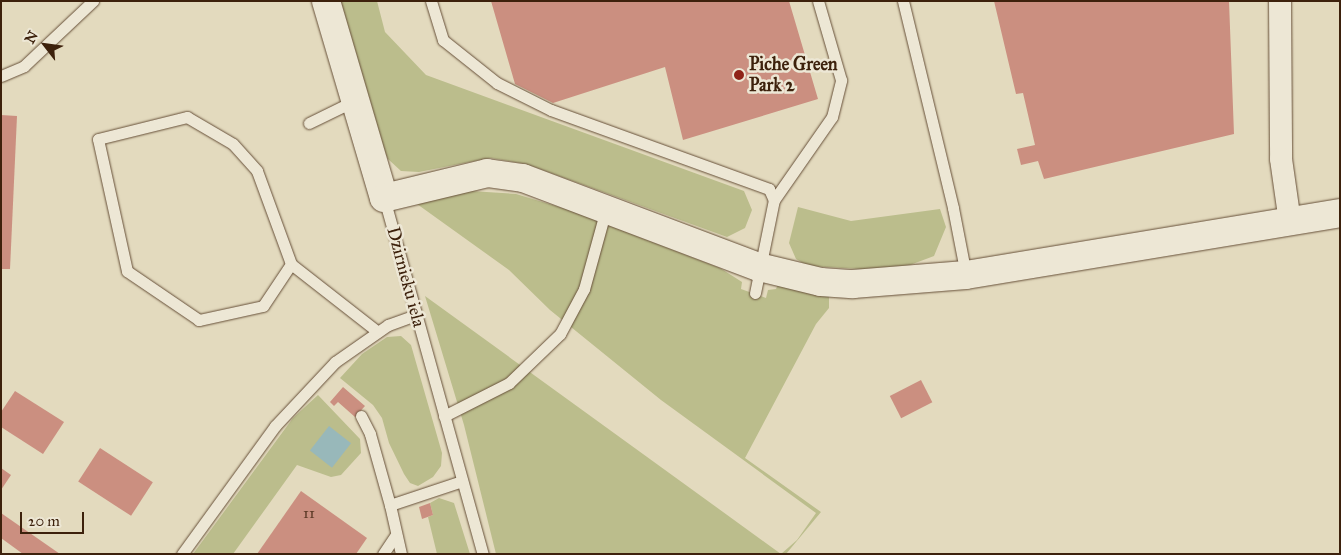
<!DOCTYPE html>
<style>
body{margin:0}
#map{position:relative;width:1341px;height:555px;overflow:hidden;background:#e3dabe;font-family:"IM FELL Great Primer",serif}
div>[style]{position:absolute}
[style*='--x']{left:calc(var(--x)*1px);top:calc(var(--y)*1px);width:calc(var(--w)*1px);rotate:calc(var(--a)*1deg)}
.green>*{inset:0;background:#bbbd8c}
.water>*{inset:0;background:#98b8ba;transform-origin:0 0}
.building>*{inset:0;background:#cb8f80;transform-origin:0 0}
.roads{filter:drop-shadow(0 0 1px #664f38) drop-shadow(0 0 1px #664f38)}
.lane>*{height:11px;margin:-5.5px;padding:0 5.5px;transform-origin:5.5px;border-radius:5.5px;background:#ede7d5}
.street>*{height:22px;margin:-11px;padding:0 11px;transform-origin:11px;border-radius:11px;background:#ede7d5}
.secondary>*{height:28px;margin:-14px;padding:0 14px;transform-origin:14px;border-radius:14px;background:#ede7d5}
.dots>*{width:14px;height:14px;translate:-50% -50%;box-sizing:border-box;border:2px solid #ede7d5;border-radius:50%}
span{translate:-50% -50%;white-space:nowrap;text-align:center;line-height:1.15;-webkit-text-stroke:5px #ede7d5;paint-order:stroke}
.number-label{font-size:15px;color:#603c29}
.number-label span{-webkit-text-stroke-width:0}
.poi-label{font-size:18px;color:#3d210c;font-weight:700}
.left{translate:0 -50%;text-align:left}
.street-label{font-size:18px;color:#3d210c}
.frame{position:absolute;inset:0;border:2px solid #3d210c;pointer-events:none}
.north{position:absolute;left:20px;top:20px;width:50px;height:50px;-webkit-text-stroke:4px #ede7d5;paint-order:stroke;rotate:300deg;font-size:14px;font-weight:700;line-height:20px;text-align:center;color:#3d210c}
.north::after{content:'';display:block;margin:auto;width:18px;height:22px;background:#3d210c;clip-path:polygon(50% 0,100% 100%,50% 72%,0 100%)}
.scale{position:absolute;left:20px;top:512px;width:64px;height:22px;box-sizing:border-box;border:2px solid #3d210c;border-top:0;padding-left:6px;font-size:15px;line-height:18px;white-space:nowrap;color:#3d210c;-webkit-text-stroke:4px #ede7d5;paint-order:stroke}
</style>
<div id="map">
<div class="green">
<i style="clip-path:polygon(338px 1px,377px 1px,385px 32px,426px 75px,744px 191px,752px 210px,745px 228px,727px 237px,526px 164px,490px 158px,419px 172px,401px 171px,388px 159px,379px 142px)"></i>
<i style="clip-path:polygon(471px 191px,516px 194px,566px 209px,720px 268px,742px 282px,741px 289px,766px 298px,768px 290px,776px 289px,778px 284px,829px 293px,829px 308px,816px 324px,745px 458px,821px 512px,786px 554px,496px 554px,464px 425px,425px 296px,781px 554px,797px 540px,816px 513px,661px 400px,550px 310px,509px 270px,417px 204px)"></i>
<i style="clip-path:polygon(798px 207px,851px 221px,940px 209px,946px 227px,934px 256px,894px 271px,808px 266px,796px 259px,789px 243px)"></i>
<i style="clip-path:polygon(401px 336px,411px 345px,442px 453px,441px 466px,433px 477px,418px 486px,410px 483px,404px 474px,389px 443px,382px 418px,373px 405px,340px 378px,362px 354px,387px 337px)"></i>
<i style="clip-path:polygon(318px 395px,360px 439px,361px 453px,341px 475px,331px 477px,297px 465px,233px 554px,193px 554px,293px 418px)"></i>
<i style="clip-path:polygon(439px 498px,454px 503px,470px 554px,437px 554px,428px 517px,433px 515px,430px 503px)"></i>
</div>
<div class="water">
<i style="left:329px;top:426px;width:28px;height:31px;rotate:38deg"></i>
</div>
<div class="building">
<i style="clip-path:polygon(491px 1px,789px 1px,818px 99px,683px 140px,665px 67px,553px 103px,515px 84px)"></i>
<i style="clip-path:polygon(994px 1px,1229px 1px,1234px 134px,1044px 179px,1038px 161px,1021px 165px,1017px 149px,1035px 145px,1023px 93px,1016px 94px)"></i>
<i style="clip-path:polygon(1px 115px,17px 116px,10px 269px,1px 269px)"></i>
<i style="left:921px;top:380px;width:25px;height:35px;rotate:63deg"></i>
<i style="clip-path:polygon(343px 387px,365px 406px,355px 417px,338px 402px,334px 406px,330px 402px)"></i>
<i style="clip-path:polygon(15px 391px,64px 422px,43px 454px,1px 427px,1px 412px)"></i>
<i style="left:100px;top:448px;width:63px;height:40px;rotate:33deg"></i>
<i style="clip-path:polygon(1px 468px,11px 475px,1px 490px)"></i>
<i style="clip-path:polygon(301px 491px,367px 538px,356px 554px,257px 554px)"></i>
<i style="clip-path:polygon(430px 503px,433px 515px,422px 519px,419px 507px)"></i>
<i style="clip-path:polygon(1px 513px,60px 554px,23px 554px,1px 538px)"></i>
</div>
<div class="roads">
<div class="lane">
<i style="--x:431;--y:1;--w:41;--a:72.9"></i>
<i style="--x:443;--y:40;--w:69;--a:38.5"></i>
<i style="--x:497;--y:83;--w:60;--a:26.6"></i>
<i style="--x:551;--y:110;--w:232;--a:19.9"></i>
<i style="--x:769;--y:189;--w:12;--a:66"></i>
<i style="--x:903;--y:1;--w:213;--a:76.4"></i>
<i style="--x:953;--y:208;--w:68;--a:79"></i>
<i style="--x:1;--y:76;--w:25;--a:-23"></i>
<i style="--x:24;--y:66;--w:95;--a:-43.3"></i>
<i style="--x:187;--y:117;--w:53;--a:30.4"></i>
<i style="--x:233;--y:144;--w:36;--a:48"></i>
<i style="--x:257;--y:171;--w:99;--a:69.9"></i>
<i style="--x:291;--y:264;--w:50;--a:123.7"></i>
<i style="--x:263;--y:306;--w:66;--a:167.7"></i>
<i style="--x:199;--y:320;--w:87;--a:-145.8"></i>
<i style="--x:127;--y:271;--w:135;--a:-102.4"></i>
<i style="--x:98;--y:139;--w:92;--a:-13.9"></i>
<i style="--x:309;--y:123;--w:52;--a:-26.1"></i>
<i style="--x:384;--y:198;--w:370;--a:74.5"></i>
<i style="--x:291;--y:264;--w:110;--a:38"></i>
<i style="--x:755;--y:293;--w:95;--a:-78.5"></i>
<i style="--x:774;--y:200;--w:101;--a:-55.1"></i>
<i style="--x:832;--y:117;--w:38;--a:-76"></i>
<i style="--x:841;--y:80;--w:82;--a:-106.2"></i>
<i style="--x:361;--y:416;--w:20;--a:63"></i>
<i style="--x:370;--y:434;--w:74;--a:74.3"></i>
<i style="--x:390;--y:505;--w:76;--a:-18.4"></i>
<i style="--x:444;--y:416;--w:73;--a:-26.9"></i>
<i style="--x:509;--y:383;--w:71;--a:-43.9"></i>
<i style="--x:560;--y:334;--w:51;--a:-61.9"></i>
<i style="--x:584;--y:289;--w:83;--a:-74.6"></i>
<i style="--x:390;--y:505;--w:50;--a:77.3"></i>
<i style="--x:182;--y:554;--w:158;--a:-54"></i>
<i style="--x:275;--y:426;--w:88;--a:-46.8"></i>
<i style="--x:335;--y:362;--w:65;--a:-34.9"></i>
<i style="--x:388;--y:325;--w:29;--a:-20"></i>
<i style="--x:383;--y:554;--w:23;--a:-56"></i>
</div>
<div class="street">
<i style="--x:1280;--y:1;--w:158;--a:89.6"></i>
<i style="--x:1281;--y:159;--w:64;--a:81.9"></i>
</div>
<div class="secondary">
<i style="--x:326;--y:1;--w:205;--a:73.6"></i>
<i style="--x:384;--y:198;--w:106;--a:-13.6"></i>
<i style="--x:487;--y:173;--w:36;--a:8"></i>
<i style="--x:523;--y:178;--w:252;--a:20.7"></i>
<i style="--x:759;--y:267;--w:64;--a:13.6"></i>
<i style="--x:821;--y:282;--w:32;--a:4"></i>
<i style="--x:853;--y:284;--w:113;--a:-4.6"></i>
<i style="--x:966;--y:275;--w:379;--a:-9.4"></i>
</div>
</div>
<div class="dots">
<i style="left:739px;top:75px;background:#8f2418"></i>
</div>
<div class="number-label">
<span style="left:309px;top:514px">11</span>
</div>
<div class="poi-label">
<span class="left" style="left:749px;top:75px">Piche Green<br>Park 2</span>
</div>
<div class="street-label">
<span style="left:406px;top:277px;rotate:75deg">Dzirnieku iela</span>
</div>
<div class="frame"></div>
<div class="north">N</div>
<div class="scale">20 m</div>
</div>
